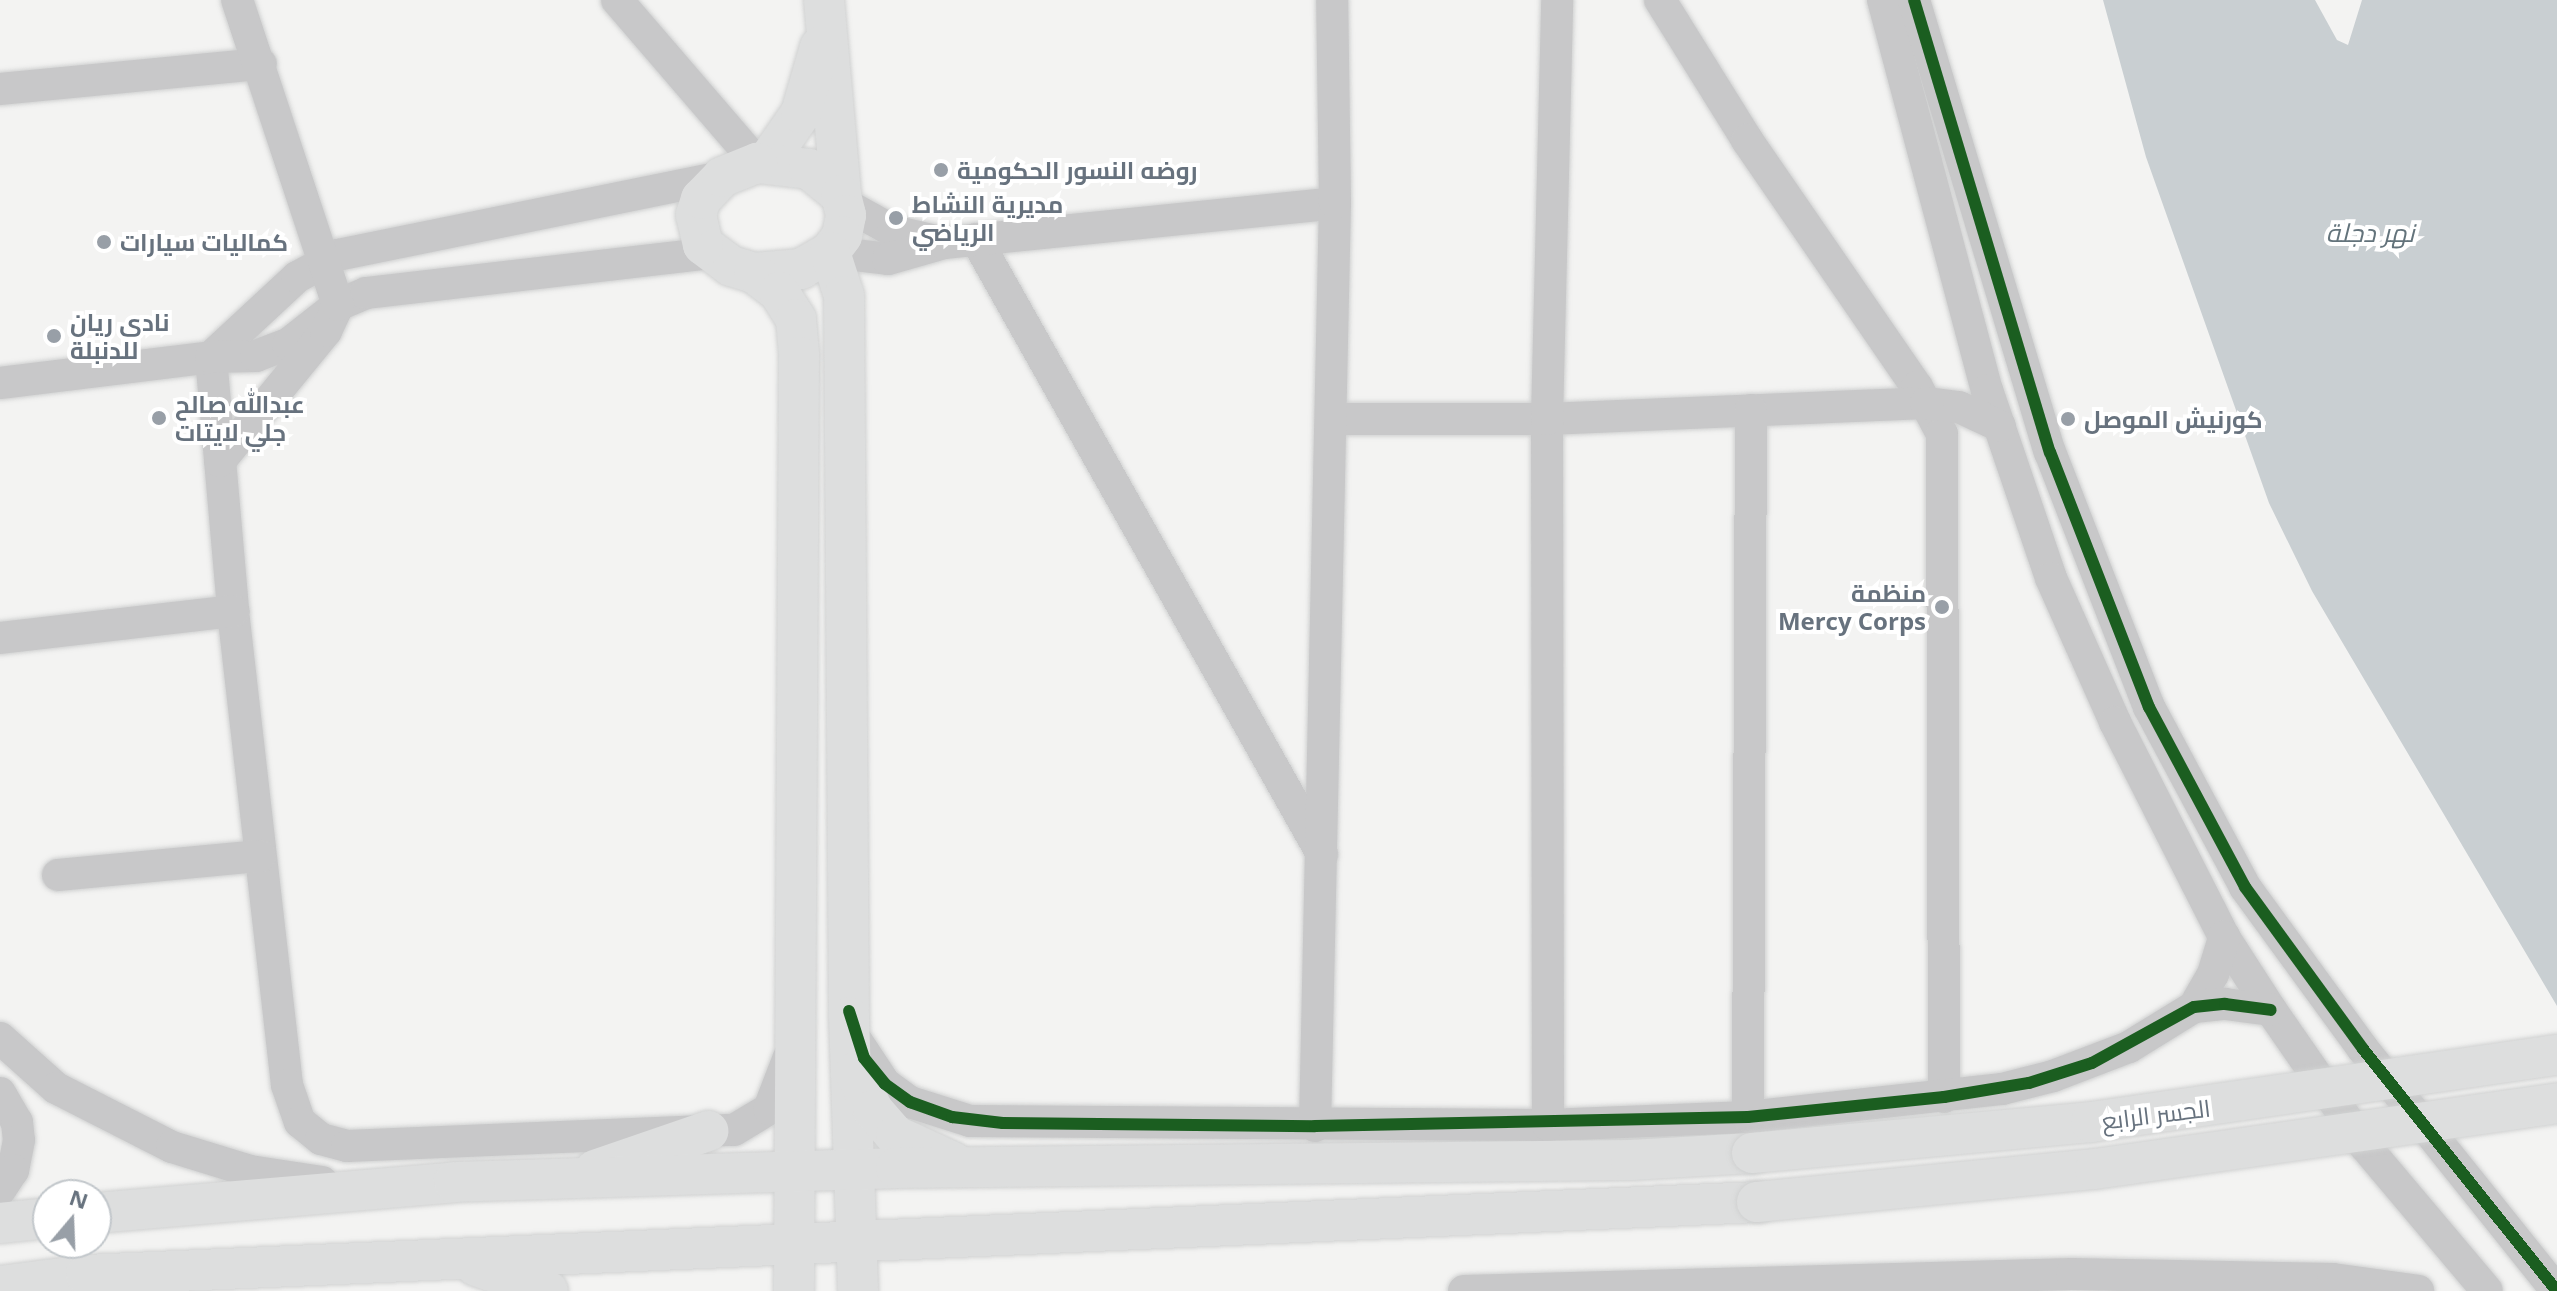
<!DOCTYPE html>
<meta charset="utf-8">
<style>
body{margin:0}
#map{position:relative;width:2557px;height:1291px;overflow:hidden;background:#f3f3f2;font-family:"Open Sans",Cairo,sans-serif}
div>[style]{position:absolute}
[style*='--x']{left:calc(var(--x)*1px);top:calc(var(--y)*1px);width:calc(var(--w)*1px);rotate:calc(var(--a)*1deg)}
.water>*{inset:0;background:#c9cfd2}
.roads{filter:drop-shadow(0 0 2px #d0d1d1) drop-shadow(0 0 2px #d0d1d1)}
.minor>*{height:32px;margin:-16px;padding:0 16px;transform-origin:16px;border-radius:16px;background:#c8c8c9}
.major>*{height:40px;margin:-20px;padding:0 20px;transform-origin:20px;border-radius:20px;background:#dddede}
.bridges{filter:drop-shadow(0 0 2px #d0d1d1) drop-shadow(0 0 2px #d0d1d1)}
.major-bridge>*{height:40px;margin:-20px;padding:0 20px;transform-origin:20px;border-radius:20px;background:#dddede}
.cycleway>*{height:12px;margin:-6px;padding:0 6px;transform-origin:6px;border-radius:6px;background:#1b5e20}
.dots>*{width:22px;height:22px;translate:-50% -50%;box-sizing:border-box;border:4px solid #fff;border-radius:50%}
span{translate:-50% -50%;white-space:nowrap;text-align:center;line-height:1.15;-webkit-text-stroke:8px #fff;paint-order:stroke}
.poi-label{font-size:24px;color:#67727e;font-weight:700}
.left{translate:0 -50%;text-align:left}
.right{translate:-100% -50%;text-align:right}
.street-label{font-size:24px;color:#67727e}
.water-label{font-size:26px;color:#63737b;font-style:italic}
.north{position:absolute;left:32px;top:1179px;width:80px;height:80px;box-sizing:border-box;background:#fff;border:2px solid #c2c7cb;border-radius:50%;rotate:19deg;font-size:22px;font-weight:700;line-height:32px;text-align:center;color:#67727e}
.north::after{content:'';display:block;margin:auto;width:28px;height:36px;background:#989fa7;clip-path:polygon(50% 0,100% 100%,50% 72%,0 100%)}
</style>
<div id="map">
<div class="water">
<i style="clip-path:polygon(2103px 0,2315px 0,2337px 40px,2348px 45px,2362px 0,2557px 0,2557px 1006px,2312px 591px,2269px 503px,2146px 157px)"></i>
</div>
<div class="roads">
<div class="minor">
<i style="--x:617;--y:0;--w:215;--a:49.3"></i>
<i style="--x:1660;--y:0;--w:165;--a:58.1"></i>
<i style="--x:1747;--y:140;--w:300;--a:55.5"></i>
<i style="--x:1917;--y:387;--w:53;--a:62"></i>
<i style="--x:1942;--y:434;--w:663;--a:89.83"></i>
<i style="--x:1883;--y:0;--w:404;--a:75.1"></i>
<i style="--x:1987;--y:390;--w:199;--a:71.2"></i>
<i style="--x:2051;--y:578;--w:158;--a:66"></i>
<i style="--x:2115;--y:722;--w:241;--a:63.1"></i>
<i style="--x:2224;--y:937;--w:87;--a:57.2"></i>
<i style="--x:2271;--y:1010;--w:165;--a:55.3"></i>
<i style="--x:2365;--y:1146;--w:189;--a:49.9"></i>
<i style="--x:1914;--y:0;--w:472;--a:73.3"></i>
<i style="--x:2050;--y:452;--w:274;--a:68.8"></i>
<i style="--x:2149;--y:707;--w:204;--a:61.9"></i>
<i style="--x:2245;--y:887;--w:200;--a:53.9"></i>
<i style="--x:2363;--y:1049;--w:310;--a:51.3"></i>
<i style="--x:0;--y:89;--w:262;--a:-5.5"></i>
<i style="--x:843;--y:203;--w:57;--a:29.2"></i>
<i style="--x:893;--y:231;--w:52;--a:13.2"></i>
<i style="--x:976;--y:239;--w:706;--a:60.64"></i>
<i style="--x:830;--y:252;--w:58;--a:6.9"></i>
<i style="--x:888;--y:259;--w:58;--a:-15.9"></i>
<i style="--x:944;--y:243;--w:393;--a:-5.8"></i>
<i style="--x:211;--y:357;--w:255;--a:85"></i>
<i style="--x:233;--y:611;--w:477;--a:83.5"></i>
<i style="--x:287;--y:1085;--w:39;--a:71"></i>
<i style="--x:300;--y:1122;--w:27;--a:39"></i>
<i style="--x:321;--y:1139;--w:27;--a:15"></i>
<i style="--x:347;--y:1146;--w:387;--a:-2.4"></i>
<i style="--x:734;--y:1130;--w:41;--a:-31"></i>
<i style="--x:769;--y:1109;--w:56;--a:-69"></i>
<i style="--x:211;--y:357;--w:117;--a:-42.9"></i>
<i style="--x:297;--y:277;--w:47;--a:-28.2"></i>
<i style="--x:338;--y:255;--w:392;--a:-11.5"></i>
<i style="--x:0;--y:383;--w:213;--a:-7"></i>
<i style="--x:211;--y:357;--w:45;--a:-1.3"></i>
<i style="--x:256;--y:356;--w:34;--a:-21"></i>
<i style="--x:288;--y:344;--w:63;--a:-38"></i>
<i style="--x:338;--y:305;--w:30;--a:-23"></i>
<i style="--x:366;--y:293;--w:346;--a:-6.6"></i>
<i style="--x:1331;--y:419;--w:216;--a:0"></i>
<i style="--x:1547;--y:419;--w:379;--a:-2.4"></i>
<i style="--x:1926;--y:403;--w:33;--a:7"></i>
<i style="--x:1959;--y:407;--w:45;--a:24.9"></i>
<i style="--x:220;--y:461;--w:168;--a:-50.8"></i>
<i style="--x:326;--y:331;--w:29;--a:-65"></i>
<i style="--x:338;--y:305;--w:321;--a:-108.3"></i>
<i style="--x:0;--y:638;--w:235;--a:-6.6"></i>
<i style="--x:58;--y:875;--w:203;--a:-5.4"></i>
<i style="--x:2194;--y:1007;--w:38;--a:-60"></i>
<i style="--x:2213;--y:974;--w:39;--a:-73"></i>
<i style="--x:0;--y:1038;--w:75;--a:41.8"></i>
<i style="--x:56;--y:1088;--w:130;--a:27"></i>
<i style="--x:172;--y:1147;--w:82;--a:17.1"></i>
<i style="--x:250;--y:1171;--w:73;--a:8.7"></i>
<i style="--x:856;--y:1040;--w:53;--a:56.6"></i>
<i style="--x:885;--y:1084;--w:31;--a:36"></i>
<i style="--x:910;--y:1102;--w:63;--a:17.6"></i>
<i style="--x:970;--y:1121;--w:578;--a:0.4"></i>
<i style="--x:1548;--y:1125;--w:200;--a:-2.3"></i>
<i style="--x:1748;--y:1117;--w:256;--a:-6.3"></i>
<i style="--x:2002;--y:1089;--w:53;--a:-14.3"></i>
<i style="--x:2053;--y:1076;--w:81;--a:-20.9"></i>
<i style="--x:2129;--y:1047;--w:76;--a:-31.6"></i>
<i style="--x:2194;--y:1007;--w:31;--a:-6"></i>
<i style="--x:2225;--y:1004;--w:46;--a:7.4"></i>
<i style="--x:0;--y:1093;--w:34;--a:60"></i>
<i style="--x:17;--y:1122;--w:18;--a:84"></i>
<i style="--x:19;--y:1140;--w:31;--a:101"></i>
<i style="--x:13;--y:1170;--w:24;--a:123"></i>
<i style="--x:1748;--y:1117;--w:707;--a:-89.76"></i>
<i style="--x:1548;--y:1125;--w:706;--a:-90.08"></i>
<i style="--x:1547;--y:419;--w:419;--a:-88.6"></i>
<i style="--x:1315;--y:1126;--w:923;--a:-88.76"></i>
<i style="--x:1335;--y:203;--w:203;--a:-90.8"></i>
<i style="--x:1464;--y:1291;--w:608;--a:-1.6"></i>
<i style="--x:2072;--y:1274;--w:261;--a:1.1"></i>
<i style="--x:2333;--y:1279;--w:86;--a:8"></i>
</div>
<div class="major">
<i style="--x:824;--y:0;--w:196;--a:85"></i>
<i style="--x:767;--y:162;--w:60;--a:-55.2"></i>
<i style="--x:801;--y:113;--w:69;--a:-73.9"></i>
<i style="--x:757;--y:163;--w:52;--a:6.6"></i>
<i style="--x:809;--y:169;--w:41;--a:39.1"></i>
<i style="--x:841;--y:195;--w:21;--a:76"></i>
<i style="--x:846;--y:215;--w:21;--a:101"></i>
<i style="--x:842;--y:236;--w:20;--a:127"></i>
<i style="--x:830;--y:252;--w:34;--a:150"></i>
<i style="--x:801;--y:269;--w:47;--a:175.1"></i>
<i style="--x:754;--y:273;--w:24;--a:-163"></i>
<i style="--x:731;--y:266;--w:35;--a:-143"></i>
<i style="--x:703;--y:245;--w:31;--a:-103"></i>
<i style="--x:696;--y:215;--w:17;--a:-73"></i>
<i style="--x:701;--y:199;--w:30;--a:-46"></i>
<i style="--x:722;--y:177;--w:38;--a:-22"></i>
<i style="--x:830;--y:252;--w:46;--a:72.3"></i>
<i style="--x:844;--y:296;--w:721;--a:89.6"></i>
<i style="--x:849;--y:1017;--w:274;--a:88.1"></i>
<i style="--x:754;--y:273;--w:31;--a:37"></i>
<i style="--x:779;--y:292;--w:32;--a:58"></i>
<i style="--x:796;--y:319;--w:38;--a:85"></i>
<i style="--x:799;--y:357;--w:934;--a:90.31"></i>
<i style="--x:855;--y:1072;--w:42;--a:64.7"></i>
<i style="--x:873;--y:1110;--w:35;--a:49"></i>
<i style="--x:896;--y:1136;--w:63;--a:24.5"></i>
<i style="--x:595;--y:1170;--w:120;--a:-19"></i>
<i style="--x:96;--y:1213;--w:359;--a:-4.9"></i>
<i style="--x:454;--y:1182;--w:442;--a:-1.8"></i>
<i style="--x:896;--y:1168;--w:735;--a:-0.62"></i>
<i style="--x:1631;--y:1160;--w:121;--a:-3.3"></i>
<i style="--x:0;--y:1223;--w:48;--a:-5.9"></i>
<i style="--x:476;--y:1266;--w:76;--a:19.1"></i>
<i style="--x:0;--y:1286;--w:87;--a:-7.3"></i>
<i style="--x:86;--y:1275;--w:1673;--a:-2.5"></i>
</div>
</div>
<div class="bridges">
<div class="major-bridge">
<i style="--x:1752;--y:1153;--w:340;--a:-5.2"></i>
<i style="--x:2091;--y:1122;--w:471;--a:-8.2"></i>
<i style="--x:1757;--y:1202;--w:340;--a:-5.6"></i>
<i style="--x:2095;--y:1169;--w:467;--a:-8.1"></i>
</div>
</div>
<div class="cycleway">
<i style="--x:1914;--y:0;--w:472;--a:73.3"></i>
<i style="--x:2050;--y:452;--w:274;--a:68.8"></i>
<i style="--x:2149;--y:707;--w:204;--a:61.9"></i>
<i style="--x:2245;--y:887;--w:200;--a:53.9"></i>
<i style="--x:2363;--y:1049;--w:310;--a:51.3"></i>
<i style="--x:849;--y:1011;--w:49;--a:72.3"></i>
<i style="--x:864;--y:1058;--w:33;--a:51"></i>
<i style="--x:885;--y:1084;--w:31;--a:36"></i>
<i style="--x:910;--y:1102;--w:45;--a:19.7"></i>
<i style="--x:952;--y:1117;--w:51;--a:6.7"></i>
<i style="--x:1003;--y:1123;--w:312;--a:0.6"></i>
<i style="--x:1315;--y:1126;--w:433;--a:-1.2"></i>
<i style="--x:1748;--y:1117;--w:197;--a:-5.8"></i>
<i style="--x:1944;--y:1097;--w:86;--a:-9.4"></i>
<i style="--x:2029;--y:1083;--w:66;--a:-17.6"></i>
<i style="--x:2092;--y:1063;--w:116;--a:-28.8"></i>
<i style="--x:2194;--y:1007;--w:31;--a:-6"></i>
<i style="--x:2225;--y:1004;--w:46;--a:7.4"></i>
</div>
<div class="dots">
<i style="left:941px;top:170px;background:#989fa7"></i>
<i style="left:896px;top:218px;background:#989fa7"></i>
<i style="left:104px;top:242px;background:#989fa7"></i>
<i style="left:54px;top:336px;background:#989fa7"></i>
<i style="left:159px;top:418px;background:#989fa7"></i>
<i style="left:2068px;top:419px;background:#989fa7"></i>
<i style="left:1942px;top:607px;background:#989fa7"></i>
</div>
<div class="poi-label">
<span class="left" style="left:957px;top:170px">روضه النسور الحكومية</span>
<span class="left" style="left:912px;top:218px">مديرية النشاط<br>الرياضي</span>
<span class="left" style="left:120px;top:242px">كماليات سيارات</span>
<span class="left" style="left:70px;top:336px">نادي ريان<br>للدنبلة</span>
<span class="left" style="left:175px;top:418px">عبدالله صالح<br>جلي لايتات</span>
<span class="left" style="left:2084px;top:419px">كورنيش الموصل</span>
<span class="right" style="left:1926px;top:607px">منظمة<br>Mercy Corps</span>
</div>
<div class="street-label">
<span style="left:2156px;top:1114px;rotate:-7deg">الجسر الرابع</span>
</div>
<div class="water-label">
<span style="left:2370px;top:233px">نهر دجلة</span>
</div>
<div class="north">N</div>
</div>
